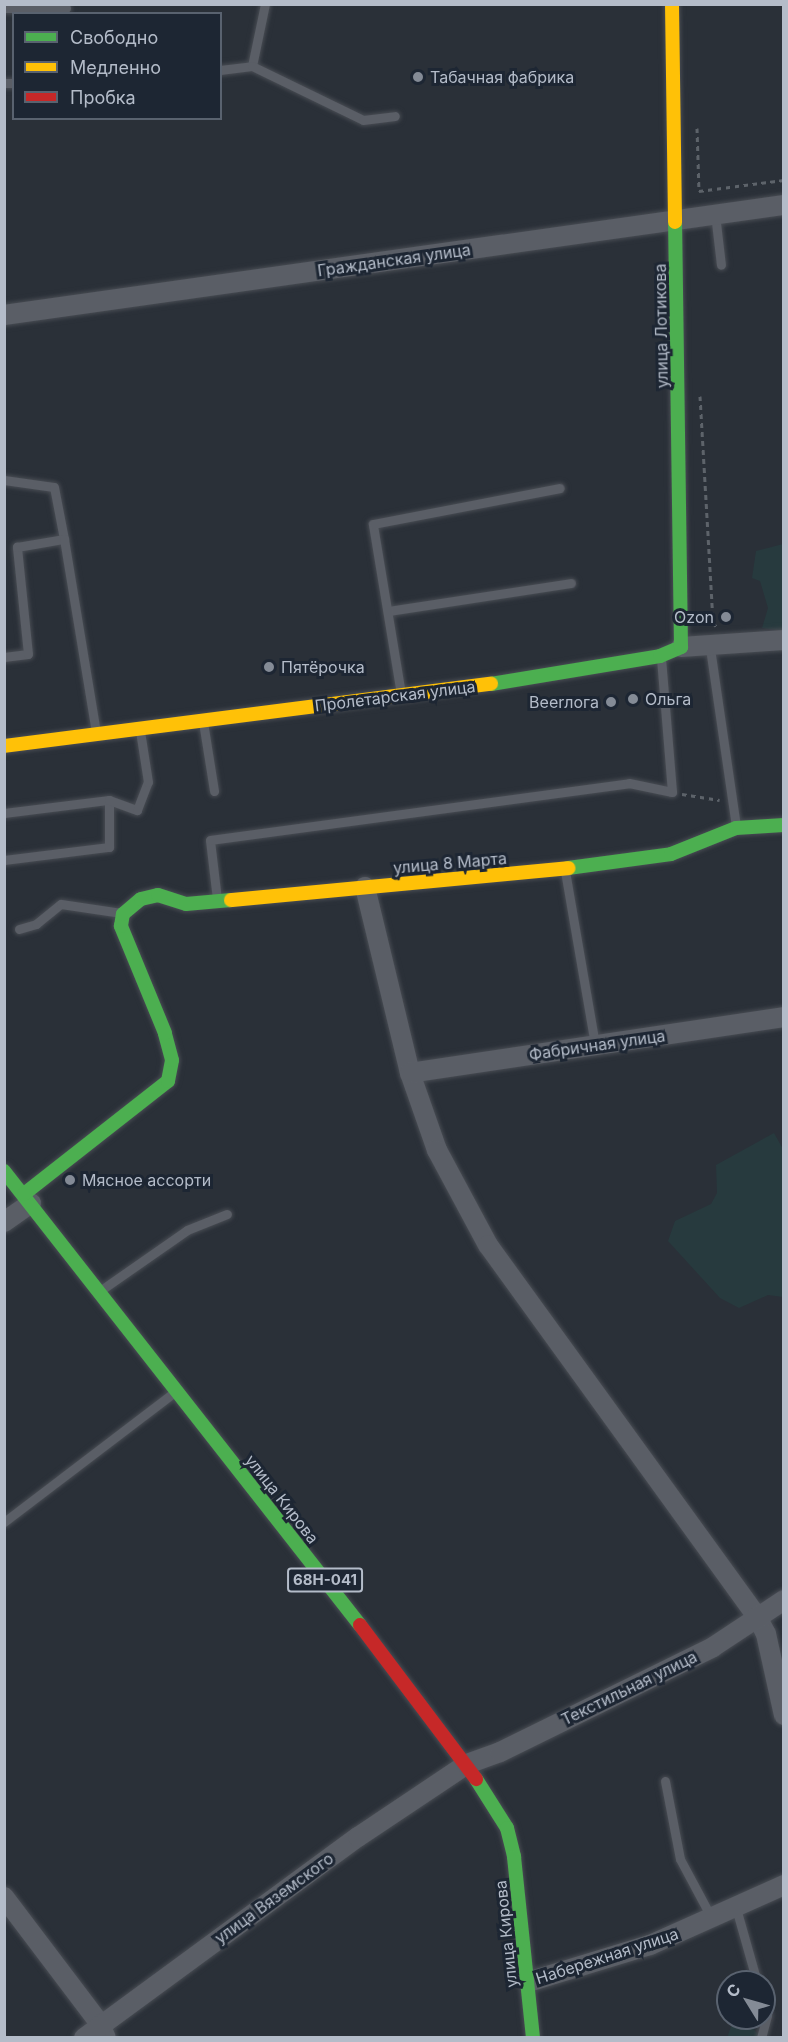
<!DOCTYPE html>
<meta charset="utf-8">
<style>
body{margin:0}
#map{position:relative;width:788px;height:2042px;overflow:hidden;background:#2a3038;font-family:Inter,sans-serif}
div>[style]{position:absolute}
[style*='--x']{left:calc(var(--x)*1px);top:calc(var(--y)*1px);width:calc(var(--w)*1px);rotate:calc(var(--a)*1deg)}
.green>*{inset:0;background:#273a3e}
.path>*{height:3px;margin-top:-1.5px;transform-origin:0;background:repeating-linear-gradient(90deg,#5d636a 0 4.5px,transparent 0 9px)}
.roads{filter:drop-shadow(0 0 2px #484c53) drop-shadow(0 0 2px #484c53)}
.lane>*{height:9px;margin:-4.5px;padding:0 4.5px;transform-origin:4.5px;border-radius:4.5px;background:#5a5e66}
.street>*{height:20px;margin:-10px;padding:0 10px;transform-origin:10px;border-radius:10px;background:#5a5e66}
.fast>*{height:14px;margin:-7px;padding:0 7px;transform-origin:7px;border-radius:7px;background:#4caf50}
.slow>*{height:14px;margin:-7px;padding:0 7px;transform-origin:7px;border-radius:7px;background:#ffc107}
.jam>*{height:14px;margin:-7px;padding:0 7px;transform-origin:7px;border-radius:7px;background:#c62828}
.dots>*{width:16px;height:16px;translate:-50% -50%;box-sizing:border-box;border:3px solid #1d2633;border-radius:50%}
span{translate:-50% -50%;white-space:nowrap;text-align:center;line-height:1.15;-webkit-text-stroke:6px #1d2633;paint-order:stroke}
.shield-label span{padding:2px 4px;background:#1d2633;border:2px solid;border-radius:4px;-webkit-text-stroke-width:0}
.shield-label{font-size:15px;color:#b4bcc9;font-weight:700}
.poi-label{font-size:16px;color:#b4bcc9}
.left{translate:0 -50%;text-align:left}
.right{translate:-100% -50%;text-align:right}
.street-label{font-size:16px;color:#b4bcc9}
.frame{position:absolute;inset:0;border:6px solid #b4bcc9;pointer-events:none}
.legend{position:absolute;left:12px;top:12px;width:210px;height:108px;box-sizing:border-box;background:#1d2633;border:2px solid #59626f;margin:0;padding:8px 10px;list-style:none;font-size:18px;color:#b4bcc9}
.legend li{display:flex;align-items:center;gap:12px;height:30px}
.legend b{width:30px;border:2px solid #59626f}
.north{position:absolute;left:716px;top:1970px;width:60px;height:60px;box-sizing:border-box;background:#1d2633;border:2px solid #59626f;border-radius:50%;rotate:307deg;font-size:16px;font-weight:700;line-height:24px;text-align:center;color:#b4bcc9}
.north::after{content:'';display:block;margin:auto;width:21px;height:27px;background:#848b96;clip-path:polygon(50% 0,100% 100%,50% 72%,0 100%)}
</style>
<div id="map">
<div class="green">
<i style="clip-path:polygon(783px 544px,783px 631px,762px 628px,768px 608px,760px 581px,752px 578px,756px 551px)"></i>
<i style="clip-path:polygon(774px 1133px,783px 1149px,783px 1297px,768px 1295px,739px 1308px,720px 1298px,668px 1241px,675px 1221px,711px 1204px,717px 1193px,716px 1165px)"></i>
<i style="clip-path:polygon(734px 2018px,745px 2018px,760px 2037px,727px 2038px)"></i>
</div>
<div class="path">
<i style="--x:697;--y:128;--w:63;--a:88.2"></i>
<i style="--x:699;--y:191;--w:86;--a:-7.4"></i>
<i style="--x:700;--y:396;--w:227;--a:86.7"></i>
<i style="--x:713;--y:623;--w:6;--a:45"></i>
<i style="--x:682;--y:794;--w:38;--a:9"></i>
</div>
<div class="roads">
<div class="lane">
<i style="--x:4;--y:8;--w:62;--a:0"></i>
<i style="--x:252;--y:66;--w:63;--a:-78.2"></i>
<i style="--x:220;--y:70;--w:32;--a:-7"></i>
<i style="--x:252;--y:66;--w:123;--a:25.9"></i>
<i style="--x:363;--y:120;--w:32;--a:-7"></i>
<i style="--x:4;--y:83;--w:10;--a:0"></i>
<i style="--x:715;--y:214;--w:51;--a:83.3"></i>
<i style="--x:4;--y:480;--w:50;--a:8"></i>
<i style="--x:54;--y:487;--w:53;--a:79.1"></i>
<i style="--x:388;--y:611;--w:185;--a:-8.7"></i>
<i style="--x:710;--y:648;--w:180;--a:81.7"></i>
<i style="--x:4;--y:657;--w:24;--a:-7"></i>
<i style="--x:28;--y:654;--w:108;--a:-95.9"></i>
<i style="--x:17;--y:547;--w:48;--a:-9.7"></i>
<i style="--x:64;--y:539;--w:196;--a:80.6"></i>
<i style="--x:401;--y:694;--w:172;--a:-99.4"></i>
<i style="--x:373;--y:524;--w:190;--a:-10.9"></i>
<i style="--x:203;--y:722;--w:70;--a:80.9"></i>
<i style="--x:4;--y:813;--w:106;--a:-7.1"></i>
<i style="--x:4;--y:860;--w:106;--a:-7.1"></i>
<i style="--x:109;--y:847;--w:47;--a:-90"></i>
<i style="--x:109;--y:800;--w:30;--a:20"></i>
<i style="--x:137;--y:810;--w:30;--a:-69"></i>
<i style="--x:148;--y:782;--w:52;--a:-98.9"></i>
<i style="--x:565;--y:871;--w:177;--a:80.2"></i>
<i style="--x:217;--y:899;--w:59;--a:-96.8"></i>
<i style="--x:210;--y:840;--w:423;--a:-7.7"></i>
<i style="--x:629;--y:783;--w:44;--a:11.8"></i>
<i style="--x:672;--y:792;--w:133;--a:-94.7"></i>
<i style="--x:19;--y:929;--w:18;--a:-16"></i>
<i style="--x:36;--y:924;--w:32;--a:-39"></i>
<i style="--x:61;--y:904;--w:61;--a:8.5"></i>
<i style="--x:104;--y:1288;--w:101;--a:-34.9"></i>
<i style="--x:187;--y:1230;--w:43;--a:-21.8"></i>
<i style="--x:4;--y:1522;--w:211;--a:-37.3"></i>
<i style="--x:665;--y:1781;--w:79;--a:79.1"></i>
<i style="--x:680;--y:1859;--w:68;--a:61.9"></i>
<i style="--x:736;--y:1908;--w:77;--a:74.2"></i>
<i style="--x:761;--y:2038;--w:24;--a:-75"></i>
<i style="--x:767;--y:2015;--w:9;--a:-108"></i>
</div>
<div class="street">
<i style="--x:4;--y:315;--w:788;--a:-8.03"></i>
<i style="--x:681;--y:647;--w:103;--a:-3.9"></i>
<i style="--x:365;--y:887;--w:191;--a:76.4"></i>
<i style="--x:410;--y:1073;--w:82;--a:70.7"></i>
<i style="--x:437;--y:1150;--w:108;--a:61.8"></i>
<i style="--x:488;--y:1245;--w:459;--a:54.1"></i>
<i style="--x:757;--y:1617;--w:19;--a:62"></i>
<i style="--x:766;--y:1634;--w:83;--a:77.5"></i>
<i style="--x:410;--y:1073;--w:378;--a:-8.5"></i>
<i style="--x:4;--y:1222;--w:33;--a:-35"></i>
<i style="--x:4;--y:1897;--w:159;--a:52.9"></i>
<i style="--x:100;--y:2024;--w:15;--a:67"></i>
<i style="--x:528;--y:1982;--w:127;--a:-16.9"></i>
<i style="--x:650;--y:1945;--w:147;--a:-24.1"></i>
<i style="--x:84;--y:2038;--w:340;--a:-36.3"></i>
<i style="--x:358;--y:1837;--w:131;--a:-33.8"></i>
<i style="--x:467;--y:1764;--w:35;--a:-20"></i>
<i style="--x:500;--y:1752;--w:237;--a:-26.2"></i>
<i style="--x:713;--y:1647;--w:85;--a:-33.5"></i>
</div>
<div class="fast">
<i style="--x:491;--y:684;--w:171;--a:-9.4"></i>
<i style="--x:660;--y:656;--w:23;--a:-23"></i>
<i style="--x:681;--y:647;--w:425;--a:-90.8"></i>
<i style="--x:568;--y:868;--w:104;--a:-7.7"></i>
<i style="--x:671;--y:854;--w:70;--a:-21.8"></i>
<i style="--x:736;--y:828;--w:48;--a:-3.6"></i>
<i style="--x:4;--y:1171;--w:577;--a:51.9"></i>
<i style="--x:24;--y:1194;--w:183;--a:-38.1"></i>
<i style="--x:168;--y:1081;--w:21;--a:-79"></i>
<i style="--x:172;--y:1060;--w:28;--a:-105"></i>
<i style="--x:165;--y:1033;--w:116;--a:-112.4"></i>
<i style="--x:121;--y:926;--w:12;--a:-81"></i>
<i style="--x:123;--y:914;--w:23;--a:-40"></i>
<i style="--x:141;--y:899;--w:17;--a:-13"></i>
<i style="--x:158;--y:895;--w:29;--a:18"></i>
<i style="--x:186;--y:904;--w:45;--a:-5.1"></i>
<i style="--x:476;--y:1779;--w:58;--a:57.7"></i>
<i style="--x:507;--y:1828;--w:30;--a:76"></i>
<i style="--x:514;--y:1857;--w:182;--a:84"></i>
</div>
<div class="slow">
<i style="--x:672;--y:4;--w:218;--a:89.2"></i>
<i style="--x:4;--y:746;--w:491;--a:-7.3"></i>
<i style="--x:231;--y:900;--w:339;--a:-5.4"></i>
</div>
<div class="jam">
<i style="--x:360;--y:1625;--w:193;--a:53"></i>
</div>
</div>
<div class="dots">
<i style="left:418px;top:77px;background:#848b96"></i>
<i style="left:726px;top:617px;background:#848b96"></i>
<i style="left:269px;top:667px;background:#848b96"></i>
<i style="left:633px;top:699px;background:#848b96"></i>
<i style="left:611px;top:702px;background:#848b96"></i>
<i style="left:70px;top:1180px;background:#848b96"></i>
</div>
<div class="shield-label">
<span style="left:325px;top:1580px">68Н-041</span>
</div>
<div class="poi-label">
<span class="left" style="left:430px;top:77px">Табачная фабрика</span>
<span class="right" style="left:714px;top:617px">Ozon</span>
<span class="left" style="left:281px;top:667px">Пятёрочка</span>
<span class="left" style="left:645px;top:699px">Ольга</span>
<span class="right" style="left:599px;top:702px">Beerлога</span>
<span class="left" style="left:82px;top:1180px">Мясное ассорти</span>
</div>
<div class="street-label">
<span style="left:394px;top:260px;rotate:-8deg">Гражданская улица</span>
<span style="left:661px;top:326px;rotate:-91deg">улица Лотикова</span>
<span style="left:395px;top:696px;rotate:-7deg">Пролетарская улица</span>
<span style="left:450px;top:863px;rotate:-5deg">улица 8 Марта</span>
<span style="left:597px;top:1045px;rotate:-8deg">Фабричная улица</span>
<span style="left:282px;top:1499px;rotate:52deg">улица Кирова</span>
<span style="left:629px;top:1688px;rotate:-26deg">Текстильная улица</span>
<span style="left:274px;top:1898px;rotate:-36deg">улица Вяземского</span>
<span style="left:506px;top:1934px;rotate:-96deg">улица Кирова</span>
<span style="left:607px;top:1956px;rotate:-18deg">Набережная улица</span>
</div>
<div class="frame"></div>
<ul class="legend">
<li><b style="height:8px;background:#4caf50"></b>Свободно</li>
<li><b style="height:8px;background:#ffc107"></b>Медленно</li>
<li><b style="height:8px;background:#c62828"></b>Пробка</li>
</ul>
<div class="north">С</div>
</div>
